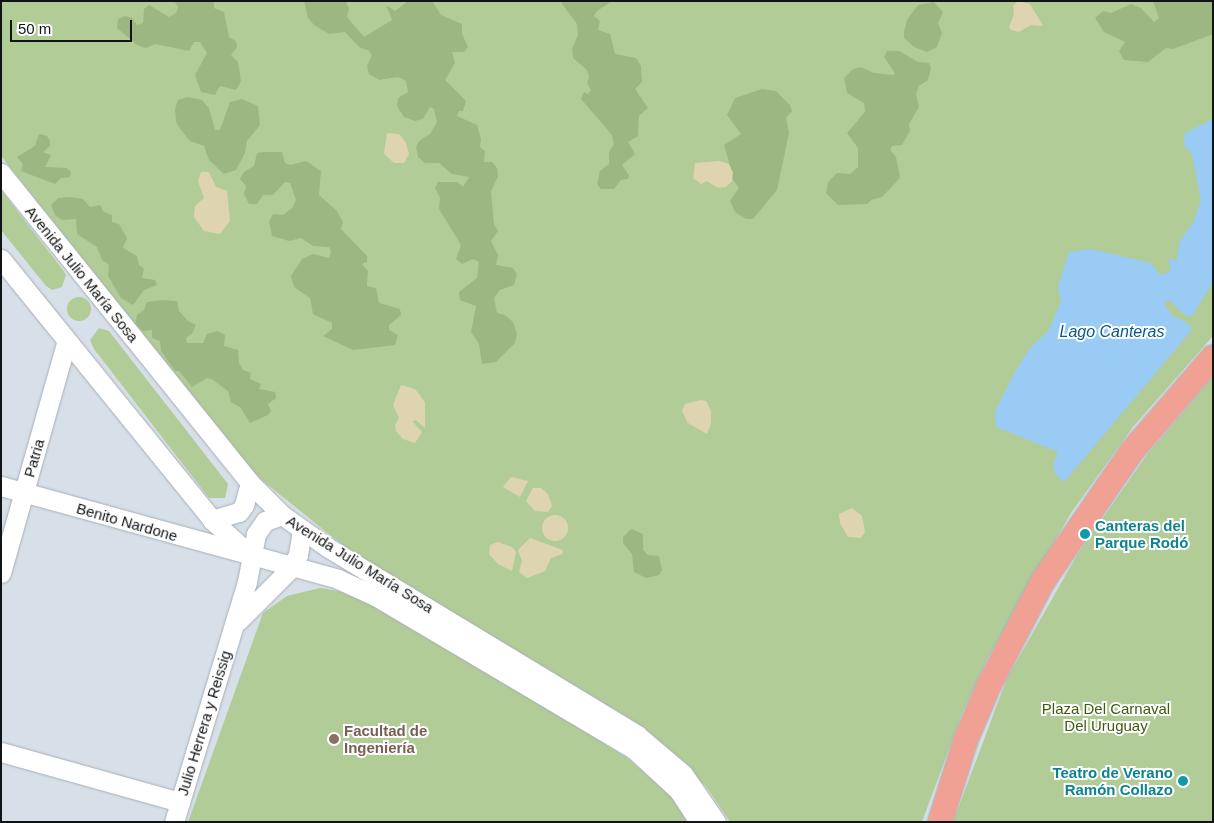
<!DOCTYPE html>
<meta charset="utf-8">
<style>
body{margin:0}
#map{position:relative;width:1214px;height:823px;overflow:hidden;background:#d7dfe8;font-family:Arial,sans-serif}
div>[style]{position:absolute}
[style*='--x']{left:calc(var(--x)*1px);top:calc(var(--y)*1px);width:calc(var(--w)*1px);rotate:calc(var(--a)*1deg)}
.green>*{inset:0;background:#b2cc98}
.round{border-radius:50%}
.forest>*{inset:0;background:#9db782}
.sand>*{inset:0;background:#ded5b0}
.water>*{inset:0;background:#99cbf4}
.roads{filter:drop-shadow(0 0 1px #a7afb8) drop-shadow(0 0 1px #a7afb8)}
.minor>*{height:19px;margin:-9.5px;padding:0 9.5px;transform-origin:9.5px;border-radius:9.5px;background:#fff}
.major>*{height:24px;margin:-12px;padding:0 12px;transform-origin:12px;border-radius:12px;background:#f1a194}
.dots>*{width:14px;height:14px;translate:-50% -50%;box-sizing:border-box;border:2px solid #fff;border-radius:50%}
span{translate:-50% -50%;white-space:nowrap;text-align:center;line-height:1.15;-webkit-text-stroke:4px #fff;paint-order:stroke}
.street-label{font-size:15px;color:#111417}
.culture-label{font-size:15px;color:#0d838f;font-weight:700}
.left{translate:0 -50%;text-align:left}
.right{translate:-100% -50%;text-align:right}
.park-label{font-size:15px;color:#3c5b0c}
.education-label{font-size:15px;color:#785e54;font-weight:700}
.water-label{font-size:16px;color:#06598b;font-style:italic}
.frame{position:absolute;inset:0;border:2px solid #111417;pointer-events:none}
.scale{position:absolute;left:10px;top:20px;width:122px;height:22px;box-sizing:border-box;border:2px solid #111417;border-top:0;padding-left:6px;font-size:15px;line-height:18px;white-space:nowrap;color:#111417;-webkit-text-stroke:4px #fff;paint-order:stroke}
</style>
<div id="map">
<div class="green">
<i style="clip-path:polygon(1px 1px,1213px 1px,1213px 336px,1133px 427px,1071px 513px,987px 660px,962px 714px,922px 822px,730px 822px,707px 788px,664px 745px,594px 697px,350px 551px,253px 473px,1px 156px)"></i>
<i style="clip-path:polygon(1px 190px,63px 270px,66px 275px,62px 287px,52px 290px,46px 286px,1px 230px)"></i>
<i class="round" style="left:67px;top:297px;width:24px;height:24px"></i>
<i style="clip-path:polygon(99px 328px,109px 331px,228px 484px,225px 498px,209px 498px,94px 349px,90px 340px)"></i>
<i style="clip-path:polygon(1213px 377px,1213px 822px,953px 822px,1007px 678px,1077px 555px,1148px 453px)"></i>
<i style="clip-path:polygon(320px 588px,344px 592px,379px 606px,626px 757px,678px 801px,693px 822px,188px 822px,263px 613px,287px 596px)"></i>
</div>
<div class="forest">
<i style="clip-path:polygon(174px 1px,214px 1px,214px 8px,224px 12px,229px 37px,236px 41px,237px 47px,231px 55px,238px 62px,241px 81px,236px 90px,220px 86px,215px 95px,201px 92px,195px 75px,207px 53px,200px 42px,194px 42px,189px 51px,155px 44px,146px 48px,137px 45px,117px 28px,118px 19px,125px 16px,132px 18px,137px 25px,143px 23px,144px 9px,149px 5px,169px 17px,176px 13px,178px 7px)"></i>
<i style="clip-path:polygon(304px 1px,346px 1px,349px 9px,347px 17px,364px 37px,392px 20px,386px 5px,395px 11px,408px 1px,432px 1px,441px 15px,462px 24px,462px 34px,468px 47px,464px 52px,452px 52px,455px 63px,445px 80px,466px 101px,463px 111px,459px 111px,457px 116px,477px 125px,481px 139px,480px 147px,485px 151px,484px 162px,492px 162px,497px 168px,498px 176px,491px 192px,494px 224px,498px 231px,491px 241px,498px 255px,496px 265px,513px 268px,517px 274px,514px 285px,500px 290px,494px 298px,497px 313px,505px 315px,513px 322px,517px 334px,515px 343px,496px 362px,482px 364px,479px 344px,471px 332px,476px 306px,460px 300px,459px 292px,477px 278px,479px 262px,473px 259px,462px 264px,456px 259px,461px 245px,439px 209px,440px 198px,435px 188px,438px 182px,457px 182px,463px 187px,469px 177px,452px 174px,439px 163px,425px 163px,418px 157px,416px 147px,419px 141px,430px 134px,437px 122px,434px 109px,430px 107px,423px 119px,415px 121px,404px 117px,397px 106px,398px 98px,408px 92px,406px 81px,398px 77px,379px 80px,369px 74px,367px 66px,372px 55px,368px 50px,360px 48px,345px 32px,329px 34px,314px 25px,308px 18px)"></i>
<i style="clip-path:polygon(560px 1px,612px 1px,597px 11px,594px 16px,600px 21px,598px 30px,610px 34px,615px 54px,636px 58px,641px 66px,642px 82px,635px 89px,648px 108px,639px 116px,638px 136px,628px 142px,635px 154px,622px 165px,629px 175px,628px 179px,621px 180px,614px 189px,601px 189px,597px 184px,600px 171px,609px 164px,609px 152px,614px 144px,612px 135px,581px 99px,584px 92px,588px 94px,591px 90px,587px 83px,589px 77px,587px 70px,573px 58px,572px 49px,578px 35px,577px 24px)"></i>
<i style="clip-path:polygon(1153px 1px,1213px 1px,1213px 34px,1173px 49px,1166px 48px,1148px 62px,1124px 60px,1119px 51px,1125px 42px,1104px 32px,1095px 18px,1103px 11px,1111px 13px,1131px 4px,1141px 8px,1154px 22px,1159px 18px)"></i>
<i style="clip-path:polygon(934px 2px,943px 12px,938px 23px,942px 33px,937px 47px,927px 52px,914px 47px,904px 38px,904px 32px,907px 20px,918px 5px)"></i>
<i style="clip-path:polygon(887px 51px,899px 51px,918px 62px,929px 63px,931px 68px,928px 80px,919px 86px,916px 94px,919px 107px,909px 124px,910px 131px,902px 145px,892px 146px,890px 150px,896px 157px,900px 178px,882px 197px,871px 200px,867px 204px,838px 205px,826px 193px,828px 182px,837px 173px,850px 174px,858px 167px,858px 148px,847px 133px,865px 112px,864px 103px,847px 93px,844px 78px,853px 69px,861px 67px,874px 73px,893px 75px,895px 73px,884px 57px)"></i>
<i style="clip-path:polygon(762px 89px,776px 91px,790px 105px,792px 111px,786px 118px,789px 133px,777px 190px,753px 219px,746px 219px,735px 212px,730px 201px,739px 188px,726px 170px,729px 162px,724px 145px,741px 134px,727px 115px,735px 98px)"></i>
<i style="clip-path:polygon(187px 97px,202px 100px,209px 108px,215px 130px,220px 130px,230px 102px,242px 99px,258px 106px,260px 125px,247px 141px,245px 153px,236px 170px,224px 174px,209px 160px,204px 146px,190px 141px,181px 130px,176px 122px,175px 109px,178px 100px)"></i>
<i style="clip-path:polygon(39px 134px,47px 136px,50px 141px,50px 146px,43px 152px,51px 155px,45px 167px,67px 168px,71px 172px,70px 177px,61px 178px,55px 184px,21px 171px,23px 164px,17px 157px,35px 146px)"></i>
<i style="clip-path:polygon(263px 152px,282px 152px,285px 163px,290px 165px,306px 161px,321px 171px,319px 195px,337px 211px,343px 222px,341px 229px,367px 256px,367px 262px,362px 264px,368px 271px,367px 286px,376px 288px,379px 303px,400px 309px,401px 315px,389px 325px,389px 330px,398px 335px,395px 345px,353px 350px,323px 336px,332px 329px,332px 323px,313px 314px,310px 298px,294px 287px,291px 276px,302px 259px,313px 254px,329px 258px,331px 252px,329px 247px,313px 246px,301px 238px,289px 241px,272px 236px,269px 221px,273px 214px,283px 215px,292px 208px,296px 200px,290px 183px,285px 182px,273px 195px,263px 195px,257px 204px,249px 204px,244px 194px,246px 186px,240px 179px,244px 172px,254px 166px,257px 153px)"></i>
<i style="clip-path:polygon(70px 197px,83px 199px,90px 207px,100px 205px,104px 212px,112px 215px,112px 222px,119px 224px,127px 238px,123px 248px,137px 256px,139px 265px,144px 269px,142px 278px,155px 280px,157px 285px,144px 290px,133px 305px,121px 298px,108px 276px,109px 265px,102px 260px,97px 247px,77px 234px,76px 219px,62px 220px,55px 215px,51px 205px,58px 198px)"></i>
<i style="clip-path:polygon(161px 300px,177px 301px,179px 311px,188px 321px,196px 325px,192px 334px,186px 338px,187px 343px,203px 343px,207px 334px,217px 331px,225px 335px,224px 346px,238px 350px,239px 363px,243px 370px,251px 373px,250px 379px,261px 384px,259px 389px,275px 392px,276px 398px,268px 404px,271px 411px,268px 415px,250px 423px,241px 408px,231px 402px,228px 391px,213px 380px,207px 378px,192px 387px,179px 371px,175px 371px,161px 351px,160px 341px,152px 338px,152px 330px,143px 331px,135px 324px,137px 315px,144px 310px,147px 302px)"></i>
<i style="clip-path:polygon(631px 529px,643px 534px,643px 550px,648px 555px,659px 556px,662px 570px,659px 575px,646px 578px,634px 572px,632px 554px,623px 543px,623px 537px)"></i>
</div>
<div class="sand">
<i style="clip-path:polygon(1018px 1px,1030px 4px,1043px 26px,1031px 25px,1019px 32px,1011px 30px,1009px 27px,1014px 14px,1013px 6px)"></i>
<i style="clip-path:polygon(387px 133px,399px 134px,406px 143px,409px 154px,404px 163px,394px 163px,384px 154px)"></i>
<i style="clip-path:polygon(719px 161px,729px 164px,733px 173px,732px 181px,726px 187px,718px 188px,707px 181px,701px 184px,693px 178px,695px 163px)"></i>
<i style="clip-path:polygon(201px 172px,209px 172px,216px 187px,227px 191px,230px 221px,220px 234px,204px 231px,194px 217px,195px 206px,204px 198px,198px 181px)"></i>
<i style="clip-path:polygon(401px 385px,415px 389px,425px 402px,425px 428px,416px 420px,412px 421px,422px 432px,415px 443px,403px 439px,396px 431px,395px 425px,399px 418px,393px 405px)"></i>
<i style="clip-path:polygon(701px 400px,706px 401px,711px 411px,711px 423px,707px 434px,688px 423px,682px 411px,685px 404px)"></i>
<i style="clip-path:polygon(511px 477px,528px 481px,520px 497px,503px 487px)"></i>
<i style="clip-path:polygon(533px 488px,541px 488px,548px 494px,552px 506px,548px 512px,535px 511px,526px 501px)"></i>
<i style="clip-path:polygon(852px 508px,862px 516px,865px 532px,861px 538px,848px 537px,840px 523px,839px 514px)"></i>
<i class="round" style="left:542px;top:515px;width:26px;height:26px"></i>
<i style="clip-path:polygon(530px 538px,563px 550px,563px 554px,551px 558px,545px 571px,527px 578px,519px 572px,522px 561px,518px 550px)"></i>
<i style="clip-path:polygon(498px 542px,512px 547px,516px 552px,512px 571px,498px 564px,489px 554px,490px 545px)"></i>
</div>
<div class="water">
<i style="clip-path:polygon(1213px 119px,1213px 282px,1192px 316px,1184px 315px,1170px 300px,1164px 303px,1172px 315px,1191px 325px,1191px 331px,1064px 482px,1055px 474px,1053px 465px,1058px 452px,996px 427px,995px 411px,1017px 368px,1030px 348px,1049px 330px,1061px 301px,1058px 286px,1069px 252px,1091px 249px,1151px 263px,1160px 275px,1170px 272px,1169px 258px,1177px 261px,1179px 243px,1194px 221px,1201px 199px,1192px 154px,1184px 145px,1185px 133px)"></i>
</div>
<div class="roads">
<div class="minor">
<i style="--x:1;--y:173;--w:398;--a:51.2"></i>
<i style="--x:250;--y:483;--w:45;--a:45"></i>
<i style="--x:282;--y:515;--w:55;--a:35.4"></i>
<i style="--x:327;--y:547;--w:363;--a:31.2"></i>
<i style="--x:637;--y:735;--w:60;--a:40.3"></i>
<i style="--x:683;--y:774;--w:58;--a:55.5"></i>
<i style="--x:1;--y:259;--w:336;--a:51"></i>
<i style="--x:212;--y:520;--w:52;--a:42.6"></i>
<i style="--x:1;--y:486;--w:350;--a:15.4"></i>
<i style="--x:338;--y:579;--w:41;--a:24.7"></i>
<i style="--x:375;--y:596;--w:302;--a:30.6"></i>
<i style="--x:635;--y:750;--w:60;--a:43"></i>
<i style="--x:679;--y:791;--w:37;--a:57"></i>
<i style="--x:212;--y:520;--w:28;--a:-17"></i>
<i style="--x:239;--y:512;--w:9;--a:-54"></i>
<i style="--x:244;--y:505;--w:23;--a:-75"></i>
<i style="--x:1;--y:573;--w:239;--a:-74.2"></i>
<i style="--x:238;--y:621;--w:75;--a:-45"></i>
<i style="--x:291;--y:568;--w:15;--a:-62"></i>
<i style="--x:298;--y:555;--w:26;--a:-81"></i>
<i style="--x:1;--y:752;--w:186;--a:15.6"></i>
<i style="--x:174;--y:822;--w:251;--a:-73.1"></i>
<i style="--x:247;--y:582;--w:49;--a:-79.4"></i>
<i style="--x:256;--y:534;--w:16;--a:-55"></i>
<i style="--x:265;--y:521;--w:18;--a:-19"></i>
</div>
<div class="major">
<i style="--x:940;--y:822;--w:87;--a:-72.6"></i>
<i style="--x:966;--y:739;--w:59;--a:-66.9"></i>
<i style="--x:989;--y:685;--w:117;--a:-62.6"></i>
<i style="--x:1043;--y:581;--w:158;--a:-55.6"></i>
<i style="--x:1132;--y:451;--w:124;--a:-49.2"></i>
</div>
</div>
<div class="dots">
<i style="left:1085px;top:534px;background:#0f9aa8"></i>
<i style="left:334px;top:739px;background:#8d6e63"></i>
<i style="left:1183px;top:781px;background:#0f9aa8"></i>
</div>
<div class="street-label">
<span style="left:82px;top:274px;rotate:51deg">Avenida Julio María Sosa</span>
<span style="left:34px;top:458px;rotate:-74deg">Patria</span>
<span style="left:127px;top:522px;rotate:16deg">Benito Nardone</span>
<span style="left:360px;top:564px;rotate:32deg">Avenida Julio María Sosa</span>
<span style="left:204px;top:723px;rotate:-73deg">Julio Herrera y Reissig</span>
</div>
<div class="culture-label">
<span class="left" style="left:1095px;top:534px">Canteras del<br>Parque Rodó</span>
<span class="right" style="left:1173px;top:781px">Teatro de Verano<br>Ramón Collazo</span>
</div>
<div class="park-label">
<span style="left:1106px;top:717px">Plaza Del Carnaval<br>Del Uruguay</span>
</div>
<div class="education-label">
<span class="left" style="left:344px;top:739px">Facultad de<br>Ingeniería</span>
</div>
<div class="water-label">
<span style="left:1112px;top:332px">Lago Canteras</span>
</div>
<div class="frame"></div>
<div class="scale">50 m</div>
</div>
